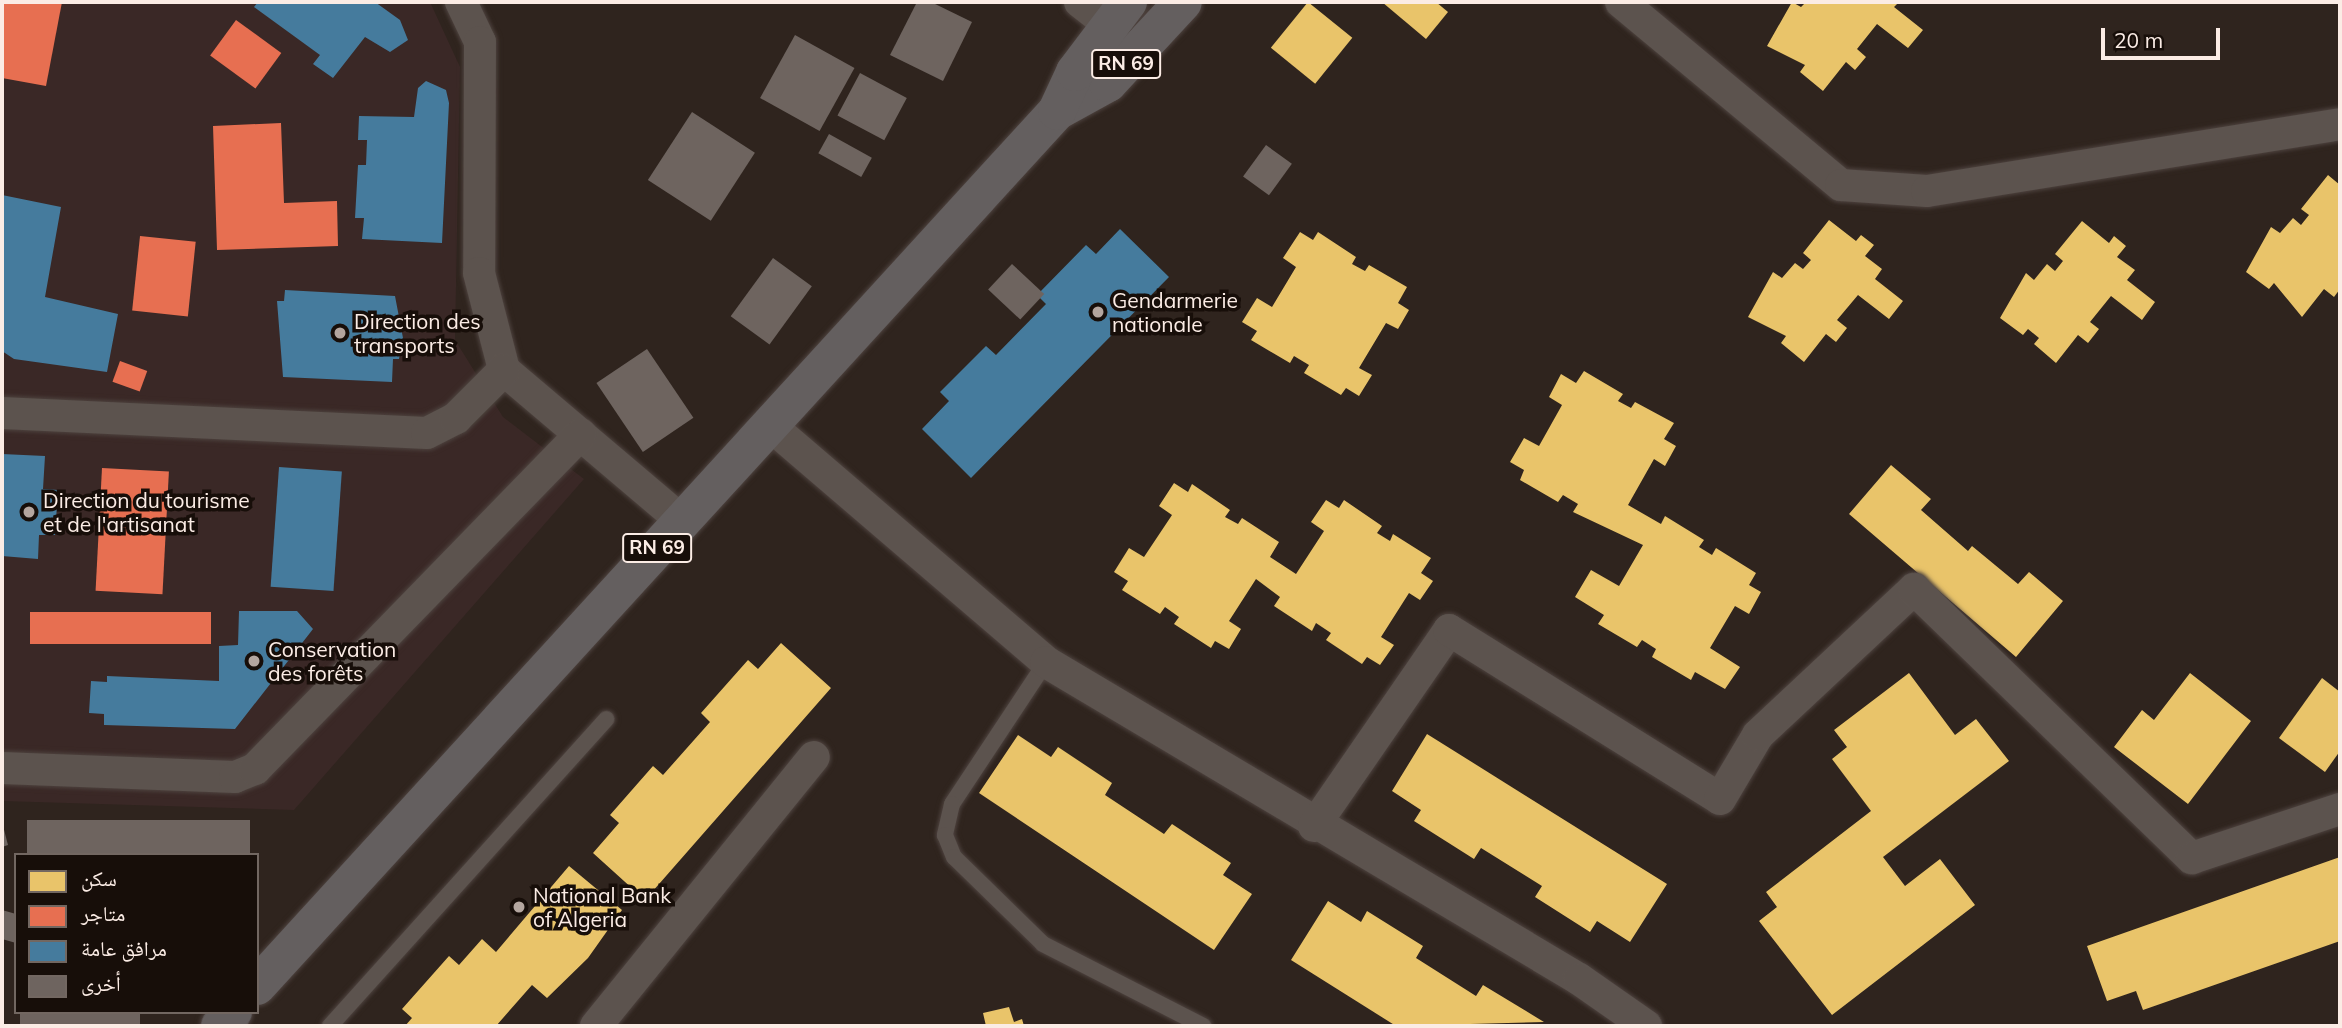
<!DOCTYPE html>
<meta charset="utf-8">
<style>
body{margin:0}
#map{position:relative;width:2342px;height:1028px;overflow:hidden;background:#2f241e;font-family:Mulish,"Noto Naskh Arabic",sans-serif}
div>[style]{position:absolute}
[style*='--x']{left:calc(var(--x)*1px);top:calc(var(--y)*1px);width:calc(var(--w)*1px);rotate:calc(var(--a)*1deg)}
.commercial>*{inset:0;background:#3a2826}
.homes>*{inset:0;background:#e9c46a;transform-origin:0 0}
.shops>*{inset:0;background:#e76f51;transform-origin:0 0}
.public>*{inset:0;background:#457b9d;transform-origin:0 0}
.building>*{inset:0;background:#6e645f;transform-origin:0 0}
.roads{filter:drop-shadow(0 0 2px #4d423e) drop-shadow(0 0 2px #4d423e)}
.service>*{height:16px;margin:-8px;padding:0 8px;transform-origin:8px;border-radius:8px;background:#5c534e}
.minor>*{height:32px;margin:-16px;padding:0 16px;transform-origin:16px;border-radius:16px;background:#5c534e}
.primary>*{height:38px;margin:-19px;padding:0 19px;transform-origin:19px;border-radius:19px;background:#645f5f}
.dots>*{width:19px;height:19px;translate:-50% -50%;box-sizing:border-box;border:4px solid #170e09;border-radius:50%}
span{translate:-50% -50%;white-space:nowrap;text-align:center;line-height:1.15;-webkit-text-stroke:7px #170e09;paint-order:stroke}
.shield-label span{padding:2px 5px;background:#170e09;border:2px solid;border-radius:5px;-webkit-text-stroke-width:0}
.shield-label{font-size:19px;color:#fbece5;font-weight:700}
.poi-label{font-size:21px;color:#fbece5}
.left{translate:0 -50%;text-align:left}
.frame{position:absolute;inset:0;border:4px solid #fbece5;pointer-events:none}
.legend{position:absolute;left:14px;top:853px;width:245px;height:161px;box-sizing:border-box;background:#170e09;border:2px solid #726761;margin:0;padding:9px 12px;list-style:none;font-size:21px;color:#fbece5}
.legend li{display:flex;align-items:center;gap:14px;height:35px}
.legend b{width:35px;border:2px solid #726761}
.scale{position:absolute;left:2101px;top:28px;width:119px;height:32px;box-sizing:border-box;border:4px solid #fbece5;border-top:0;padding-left:9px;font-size:21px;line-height:24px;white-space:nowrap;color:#fbece5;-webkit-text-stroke:5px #170e09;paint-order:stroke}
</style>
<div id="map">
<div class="commercial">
<i style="clip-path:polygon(2px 2px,430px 2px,460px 67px,455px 340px,503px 417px,584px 479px,294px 810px,2px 801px)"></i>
</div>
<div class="homes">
<i style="left:1308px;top:2px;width:57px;height:59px;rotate:39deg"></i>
<i style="clip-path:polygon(1382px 2px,1436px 2px,1448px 12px,1426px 39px)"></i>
<i style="clip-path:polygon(1792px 2px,1801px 7px,1806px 2px,1899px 2px,1894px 7px,1923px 30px,1908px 48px,1877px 24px,1857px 49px,1866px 57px,1855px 70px,1846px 62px,1823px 91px,1800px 72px,1805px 65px,1767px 46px)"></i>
<i style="clip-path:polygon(2328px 175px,2340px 185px,2340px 289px,2334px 297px,2324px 289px,2302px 317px,2274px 283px,2269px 289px,2246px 272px,2271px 227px,2280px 233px,2293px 218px,2301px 225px,2309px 215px,2301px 209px)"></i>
<i style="clip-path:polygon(1829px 220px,1856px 241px,1861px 235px,1874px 245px,1865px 256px,1882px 269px,1875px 279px,1903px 301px,1889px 319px,1858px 295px,1837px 320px,1847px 328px,1836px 342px,1826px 334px,1804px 362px,1781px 343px,1786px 336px,1748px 317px,1773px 272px,1782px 278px,1795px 263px,1803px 269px,1811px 260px,1803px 253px)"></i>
<i style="clip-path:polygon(2082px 221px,2109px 243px,2114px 236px,2126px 246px,2117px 257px,2135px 270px,2127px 280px,2155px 302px,2142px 320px,2111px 296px,2090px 322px,2099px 329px,2088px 343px,2078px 335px,2056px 363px,2034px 344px,2039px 338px,2028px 329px,2023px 335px,2000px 318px,2026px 273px,2034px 280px,2047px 264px,2055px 271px,2063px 261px,2055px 254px)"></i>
<i style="clip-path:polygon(1300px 232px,1313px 240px,1318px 232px,1356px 257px,1352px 264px,1365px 271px,1369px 265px,1407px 287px,1398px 303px,1409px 310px,1398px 329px,1386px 323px,1359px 368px,1372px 375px,1359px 396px,1346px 388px,1341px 395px,1304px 373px,1309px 365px,1294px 356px,1290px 363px,1251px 340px,1257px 331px,1242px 322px,1257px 298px,1272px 307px,1296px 267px,1283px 258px)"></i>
<i style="clip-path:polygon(1584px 371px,1623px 394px,1618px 401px,1631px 408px,1635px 402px,1674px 423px,1664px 439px,1676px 446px,1665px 466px,1654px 459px,1628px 505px,1661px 524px,1665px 516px,1704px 540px,1699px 547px,1712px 555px,1716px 548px,1756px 573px,1749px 585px,1761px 592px,1749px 614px,1735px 606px,1710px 648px,1740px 667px,1725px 689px,1695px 672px,1691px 680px,1652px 657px,1656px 649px,1642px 640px,1637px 647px,1598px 624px,1604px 615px,1575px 597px,1591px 570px,1619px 586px,1643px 545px,1573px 512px,1578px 504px,1563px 495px,1558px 502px,1520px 480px,1524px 470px,1510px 462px,1524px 438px,1539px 446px,1562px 405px,1549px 397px,1561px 374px,1576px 383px)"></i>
<i style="clip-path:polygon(1891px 465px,1931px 499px,1921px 510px,1968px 551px,1972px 546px,2018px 584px,2029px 572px,2063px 601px,2016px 657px,1849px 514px)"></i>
<i style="clip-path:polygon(1174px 483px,1188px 492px,1192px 484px,1230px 510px,1225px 517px,1238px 524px,1242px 518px,1279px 542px,1270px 557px,1296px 574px,1324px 531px,1311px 522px,1326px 500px,1339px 508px,1344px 500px,1382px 526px,1377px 533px,1390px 541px,1393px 534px,1431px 558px,1421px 573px,1433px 581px,1420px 600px,1409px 593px,1381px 637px,1394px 645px,1380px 665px,1367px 657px,1362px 664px,1326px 640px,1331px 633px,1316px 623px,1312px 631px,1274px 606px,1280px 597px,1256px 579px,1229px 621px,1241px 629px,1229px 649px,1215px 641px,1211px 648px,1174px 624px,1179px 617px,1165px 607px,1160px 614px,1122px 590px,1128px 581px,1114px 572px,1129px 548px,1144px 557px,1172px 515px,1159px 506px)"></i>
<i style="clip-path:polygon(781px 643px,831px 688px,645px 900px,593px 853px,619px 823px,610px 815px,653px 766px,663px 775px,710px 722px,701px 713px,748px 660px,758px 669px)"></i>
<i style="clip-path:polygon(1909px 673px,1955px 735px,1976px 719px,2009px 761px,1883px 857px,1905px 886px,1940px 859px,1975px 905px,1832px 1015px,1759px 921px,1777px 907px,1766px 892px,1871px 811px,1832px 759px,1847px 747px,1834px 730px)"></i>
<i style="clip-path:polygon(2190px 673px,2251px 721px,2188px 804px,2114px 747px,2142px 710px,2154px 720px)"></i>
<i style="clip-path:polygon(2322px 678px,2340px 692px,2340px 751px,2325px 772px,2279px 738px)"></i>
<i style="clip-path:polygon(1427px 734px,1667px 884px,1630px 942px,1597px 921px,1590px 932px,1535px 897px,1542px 886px,1481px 848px,1474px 859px,1414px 821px,1421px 810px,1392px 791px)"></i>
<i style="clip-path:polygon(1018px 735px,1051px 757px,1058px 747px,1112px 783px,1105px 795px,1164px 834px,1172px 824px,1231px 863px,1223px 875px,1252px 894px,1214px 950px,979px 793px)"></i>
<i style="clip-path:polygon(2340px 857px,2340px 941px,2143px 1010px,2136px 991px,2107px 1001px,2087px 946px)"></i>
<i style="clip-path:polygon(569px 866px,622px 910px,588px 958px,547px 998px,532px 985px,496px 1026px,405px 1026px,412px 1018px,402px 1009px,449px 956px,459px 965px,482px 939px,496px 952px)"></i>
<i style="clip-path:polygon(1328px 901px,1361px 922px,1367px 911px,1423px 946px,1416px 958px,1476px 996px,1483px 985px,1544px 1022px,1396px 1026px,1291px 960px)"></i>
<i style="clip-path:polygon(1009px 1007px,1014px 1022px,1022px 1019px,1024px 1026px,986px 1026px,983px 1013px)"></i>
</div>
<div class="shops">
<i style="clip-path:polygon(2px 2px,62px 2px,46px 86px,2px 78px)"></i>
<i style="left:236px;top:20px;width:56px;height:44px;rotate:36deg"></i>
<i style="clip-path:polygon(281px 123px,284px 203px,337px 201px,338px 246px,217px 250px,213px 126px)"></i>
<i style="left:140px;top:236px;width:56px;height:75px;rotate:6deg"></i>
<i style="left:120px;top:361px;width:29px;height:22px;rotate:20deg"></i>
<i style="left:102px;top:468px;width:67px;height:123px;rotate:3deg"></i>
<i style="left:211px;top:612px;width:32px;height:181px;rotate:90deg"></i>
</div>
<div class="public">
<i style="clip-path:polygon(258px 2px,375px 2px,400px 20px,408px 40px,390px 52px,365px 37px,333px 78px,313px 64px,320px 55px,254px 7px)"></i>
<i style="clip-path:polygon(426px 81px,446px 90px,449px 103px,442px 243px,362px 239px,364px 218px,355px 218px,358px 165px,366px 165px,367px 140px,358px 140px,359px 116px,414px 117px,418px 88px)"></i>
<i style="clip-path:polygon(2px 195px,61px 207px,45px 297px,118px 314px,107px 372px,14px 359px,2px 351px)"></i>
<i style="clip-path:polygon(1120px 229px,1169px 277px,971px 478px,922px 429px,949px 401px,940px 392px,986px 346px,996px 355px,1046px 304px,1037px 295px,1086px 245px,1096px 254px)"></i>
<i style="clip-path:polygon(285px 290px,395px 296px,403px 338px,399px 359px,393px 359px,392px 382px,283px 377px,277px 301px,284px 301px)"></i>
<i style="clip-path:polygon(2px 454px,45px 456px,43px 489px,58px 490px,55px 535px,39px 535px,38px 559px,2px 556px)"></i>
<i style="left:279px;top:467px;width:63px;height:120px;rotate:4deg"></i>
<i style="clip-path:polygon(239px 611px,297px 611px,313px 629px,235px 729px,104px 725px,104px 714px,89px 713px,91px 681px,107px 682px,107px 676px,219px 681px,219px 646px,238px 645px)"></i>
</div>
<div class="building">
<i style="clip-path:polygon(917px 2px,931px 2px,972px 22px,943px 81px,890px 55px)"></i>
<i style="left:795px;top:35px;width:68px;height:72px;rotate:29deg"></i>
<i style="left:860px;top:73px;width:53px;height:48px;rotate:28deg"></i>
<i style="left:692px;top:112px;width:75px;height:81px;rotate:33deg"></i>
<i style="left:829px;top:134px;width:49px;height:22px;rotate:29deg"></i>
<i style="left:1266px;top:145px;width:32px;height:39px;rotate:36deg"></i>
<i style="left:773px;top:258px;width:48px;height:72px;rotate:36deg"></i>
<i style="left:1012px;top:264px;width:44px;height:35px;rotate:43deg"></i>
<i style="left:647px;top:349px;width:83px;height:61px;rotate:56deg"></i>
<i style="left:27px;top:820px;width:223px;height:35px"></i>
<i style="clip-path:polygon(2px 822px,8px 845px,2px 847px)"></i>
<i style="clip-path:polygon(2px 910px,16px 914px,16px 943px,2px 939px)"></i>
<i style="left:20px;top:1012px;width:120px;height:14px"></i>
</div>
<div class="roads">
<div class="service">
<i style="--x:1046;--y:662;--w:170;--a:123.5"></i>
<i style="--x:952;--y:804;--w:32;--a:103"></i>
<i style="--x:945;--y:835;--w:24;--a:68"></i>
<i style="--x:954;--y:857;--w:124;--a:44.3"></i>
<i style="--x:1043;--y:944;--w:180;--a:27.1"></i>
<i style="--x:330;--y:1026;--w:413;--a:-48"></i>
</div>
<div class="minor">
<i style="--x:461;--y:2;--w:44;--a:64.6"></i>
<i style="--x:480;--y:42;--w:231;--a:90.2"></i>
<i style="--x:479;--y:273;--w:100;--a:75.5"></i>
<i style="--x:504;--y:370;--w:233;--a:40.3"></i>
<i style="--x:1080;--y:2;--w:36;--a:38"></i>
<i style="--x:1621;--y:2;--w:286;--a:39.8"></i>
<i style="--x:1841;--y:185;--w:86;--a:4"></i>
<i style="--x:1927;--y:191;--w:418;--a:-9.2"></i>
<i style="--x:2;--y:413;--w:425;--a:2.7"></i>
<i style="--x:427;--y:433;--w:33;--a:-27"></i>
<i style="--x:456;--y:418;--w:68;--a:-45"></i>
<i style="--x:772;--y:427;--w:361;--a:40.6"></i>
<i style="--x:1046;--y:662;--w:620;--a:30.74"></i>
<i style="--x:1579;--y:979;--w:82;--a:35"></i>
<i style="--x:2;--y:768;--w:233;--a:2.2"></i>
<i style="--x:235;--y:777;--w:22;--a:-22"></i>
<i style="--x:255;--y:769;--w:467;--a:-45.8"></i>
<i style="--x:1314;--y:826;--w:238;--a:-55.4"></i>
<i style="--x:1449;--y:630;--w:319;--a:31.9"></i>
<i style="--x:1720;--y:799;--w:74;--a:-59.3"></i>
<i style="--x:1758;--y:735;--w:214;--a:-43.1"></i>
<i style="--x:1914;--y:589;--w:387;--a:44.1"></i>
<i style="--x:2192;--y:858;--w:156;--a:-18.3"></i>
<i style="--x:596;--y:1026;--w:346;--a:-51"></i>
</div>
<div class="primary">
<i style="--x:1057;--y:111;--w:58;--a:-28.8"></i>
<i style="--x:1108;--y:83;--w:110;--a:-47.2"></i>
<i style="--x:257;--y:986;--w:1186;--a:-47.56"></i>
<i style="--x:1057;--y:111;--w:43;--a:-65.2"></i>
<i style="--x:1075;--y:72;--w:88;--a:-52.9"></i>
<i style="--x:220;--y:1026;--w:19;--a:-47"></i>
</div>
</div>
<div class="dots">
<i style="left:1098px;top:312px;background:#b4a69f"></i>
<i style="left:340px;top:333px;background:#b4a69f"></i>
<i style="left:29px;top:512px;background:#b4a69f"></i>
<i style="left:254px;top:661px;background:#b4a69f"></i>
<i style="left:519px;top:907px;background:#b4a69f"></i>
</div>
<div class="shield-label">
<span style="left:1126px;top:64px">RN 69</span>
<span style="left:657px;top:548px">RN 69</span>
</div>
<div class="poi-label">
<span class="left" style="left:1112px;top:312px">Gendarmerie<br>nationale</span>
<span class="left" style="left:354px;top:333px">Direction des<br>transports</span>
<span class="left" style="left:43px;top:512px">Direction du tourisme<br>et de l'artisanat</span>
<span class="left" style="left:268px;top:661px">Conservation<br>des forêts</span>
<span class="left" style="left:533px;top:907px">National Bank<br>of Algeria</span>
</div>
<div class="frame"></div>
<ul class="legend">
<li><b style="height:19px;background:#e9c46a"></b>سكن</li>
<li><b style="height:19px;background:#e76f51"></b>متاجر</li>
<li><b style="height:19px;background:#457b9d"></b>مرافق عامة</li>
<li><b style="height:19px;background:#6e645f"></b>أخرى</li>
</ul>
<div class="scale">20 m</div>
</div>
